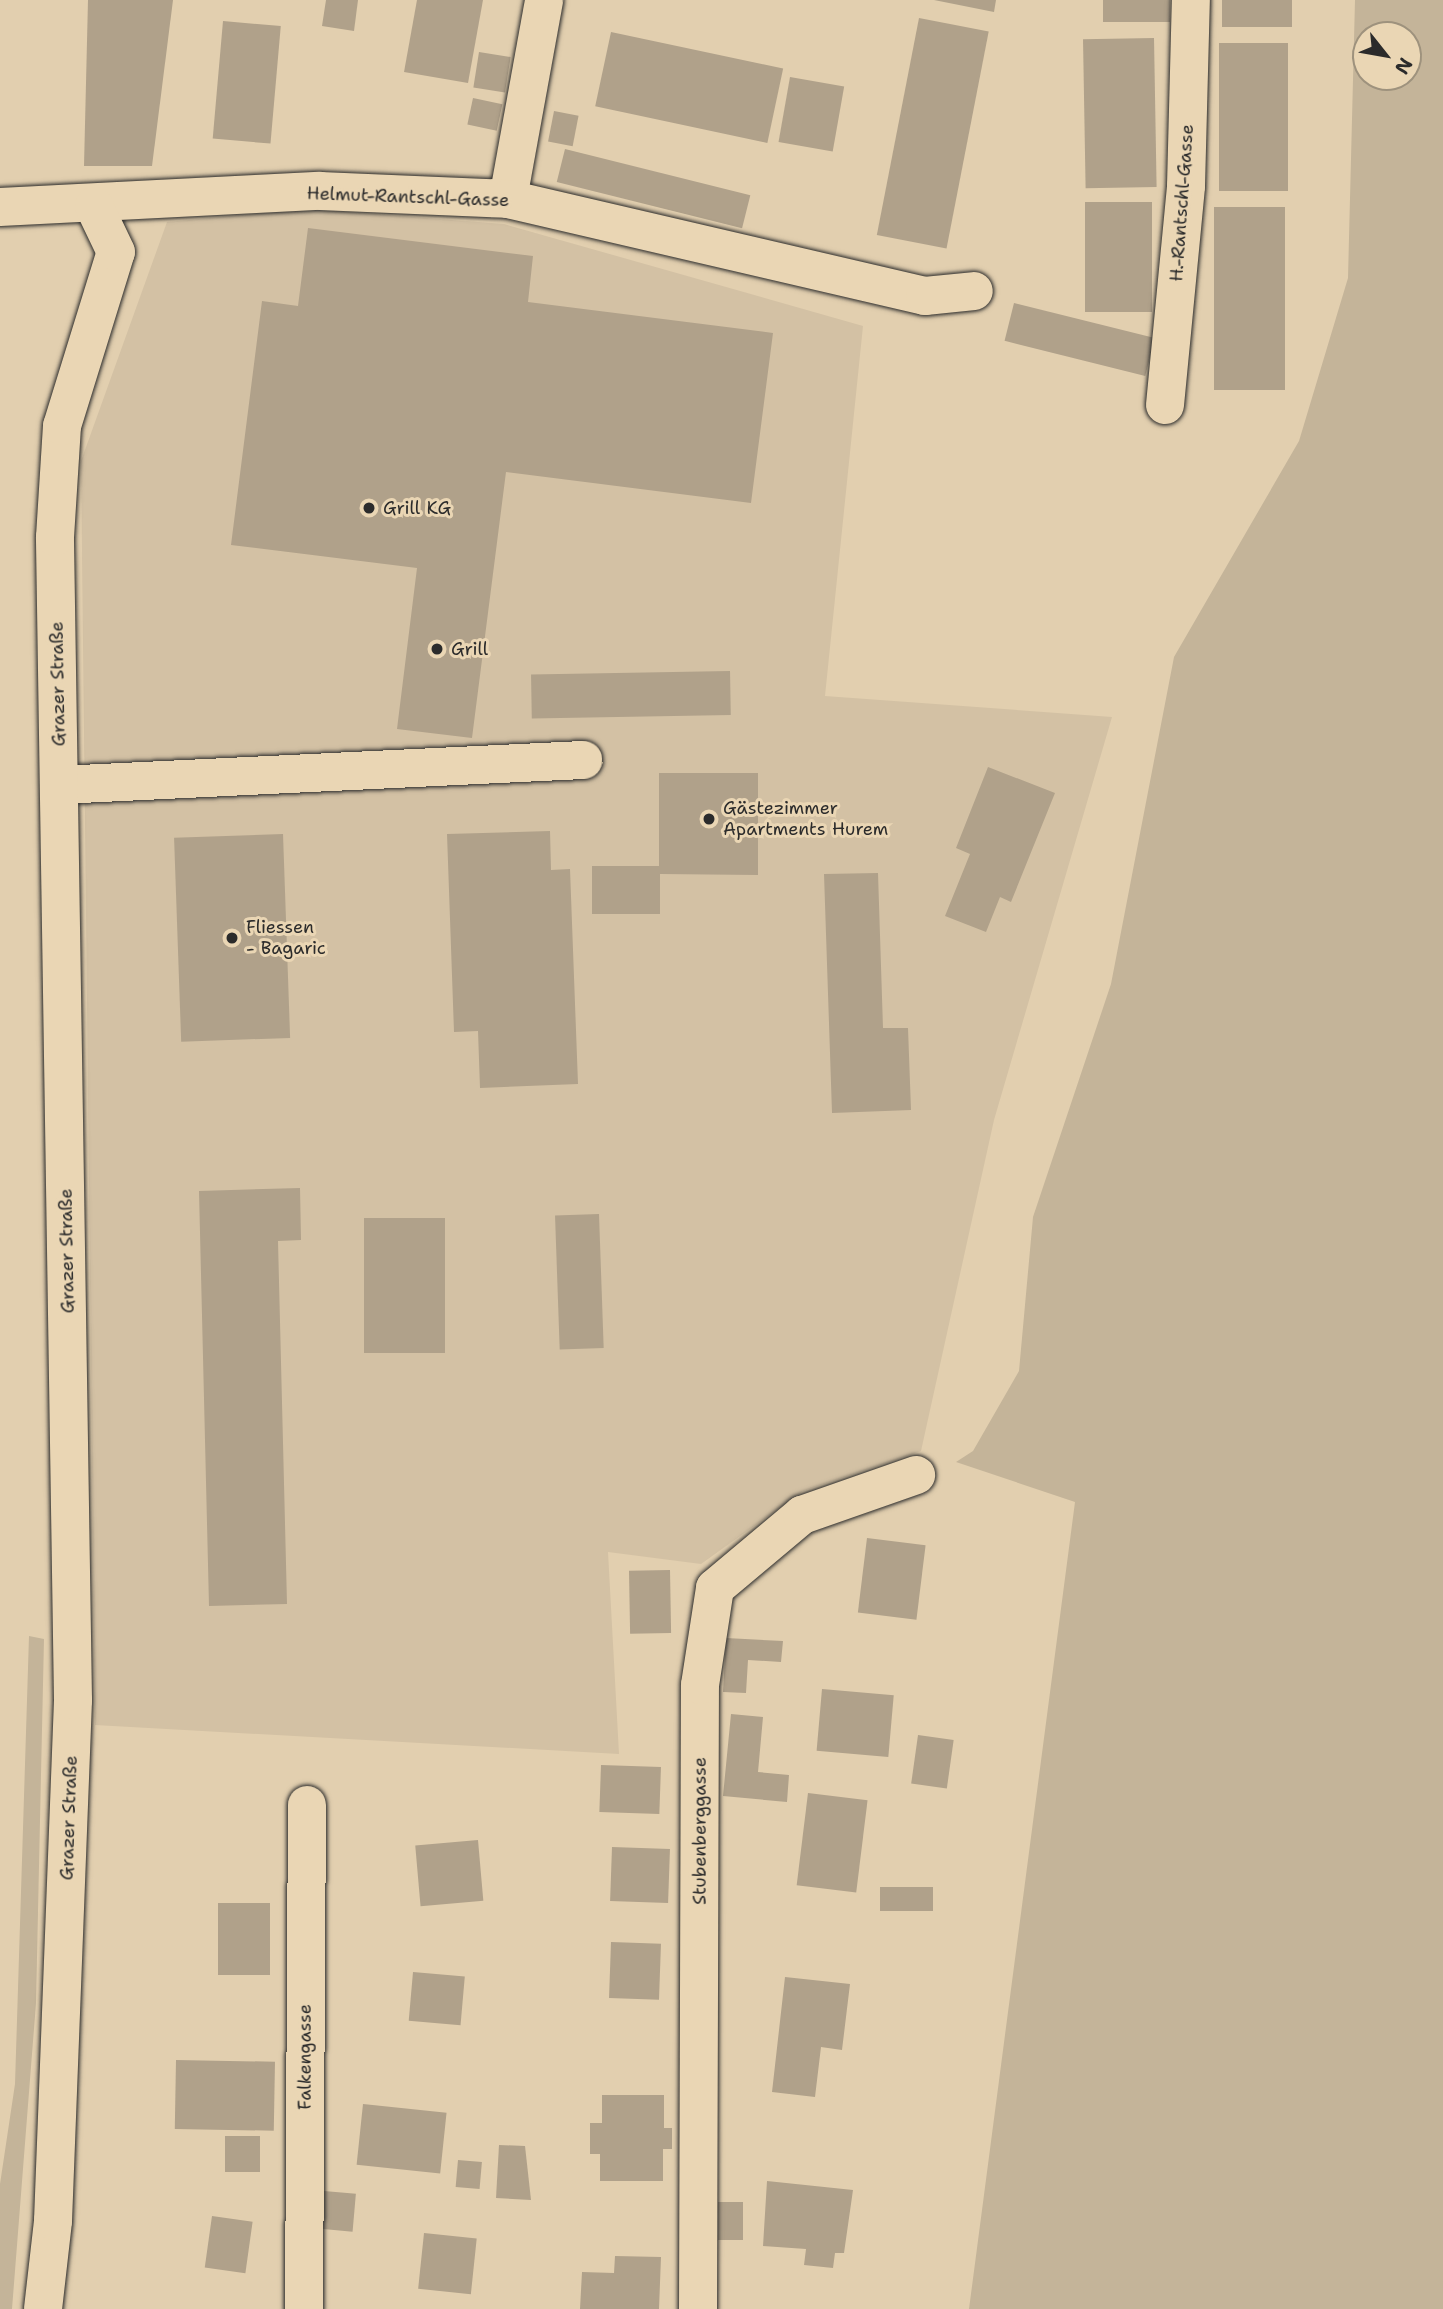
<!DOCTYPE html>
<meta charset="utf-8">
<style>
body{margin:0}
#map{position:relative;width:1443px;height:2309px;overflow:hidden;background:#e2cfaf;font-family:"Shantell Sans",sans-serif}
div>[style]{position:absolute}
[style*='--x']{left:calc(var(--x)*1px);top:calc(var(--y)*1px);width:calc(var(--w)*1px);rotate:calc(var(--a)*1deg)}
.built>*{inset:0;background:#d3c1a4}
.green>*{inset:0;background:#c4b499}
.building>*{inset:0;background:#b0a18a;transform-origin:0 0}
.roads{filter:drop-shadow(0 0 2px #2b2b2b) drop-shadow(0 0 2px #2b2b2b)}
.minor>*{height:38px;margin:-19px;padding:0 19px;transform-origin:19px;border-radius:19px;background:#ead6b4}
.dots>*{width:19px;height:19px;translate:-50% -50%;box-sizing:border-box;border:4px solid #ead6b4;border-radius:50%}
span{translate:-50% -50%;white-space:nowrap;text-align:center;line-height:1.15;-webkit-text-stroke:6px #ead6b4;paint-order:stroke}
.street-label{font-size:18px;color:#2b2b2b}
.poi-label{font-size:18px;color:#2b2b2b}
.left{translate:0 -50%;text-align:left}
.north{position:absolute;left:1352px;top:21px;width:70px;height:70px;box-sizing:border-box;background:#ead6b4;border:2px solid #9e927d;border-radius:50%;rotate:121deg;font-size:19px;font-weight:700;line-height:28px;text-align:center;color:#2b2b2b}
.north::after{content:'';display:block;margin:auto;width:24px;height:32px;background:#2b2b2b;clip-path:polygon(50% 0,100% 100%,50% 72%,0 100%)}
</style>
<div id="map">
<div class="built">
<i style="clip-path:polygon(307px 209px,504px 224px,863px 326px,825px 696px,1112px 717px,994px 1120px,921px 1451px,803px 1491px,701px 1564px,608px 1552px,619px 1754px,95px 1725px,81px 461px,167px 222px)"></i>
</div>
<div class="green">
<i style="clip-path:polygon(evenodd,1355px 0,1443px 0,1443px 2309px,969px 2309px,1075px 1502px,956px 1462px,973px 1451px,1019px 1371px,1033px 1217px,1111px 984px,1174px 657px,1299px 441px,1348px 278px,1355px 0,1408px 35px,1408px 77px,1366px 77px,1366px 35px,1408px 35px)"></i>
<i style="clip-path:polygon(29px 1636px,44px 1639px,36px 2003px,12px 2309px,0 2309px,0 2184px,15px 2084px)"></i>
</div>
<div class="building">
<i style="clip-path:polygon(88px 0,173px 0,152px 166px,84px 166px)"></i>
<i style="clip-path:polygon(326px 0,358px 0,354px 31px,322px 26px)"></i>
<i style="clip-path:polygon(417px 0,483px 0,468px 83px,404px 72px)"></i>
<i style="clip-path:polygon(934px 0,996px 0,994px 12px)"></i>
<i style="left:1103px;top:0;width:67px;height:22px"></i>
<i style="left:1222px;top:0;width:70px;height:27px"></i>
<i style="left:919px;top:18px;width:71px;height:221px;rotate:11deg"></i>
<i style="left:223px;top:21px;width:58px;height:118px;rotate:5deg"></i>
<i style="left:611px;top:32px;width:176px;height:76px;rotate:12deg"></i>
<i style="left:1154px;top:38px;width:149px;height:71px;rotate:89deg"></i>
<i style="left:1219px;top:43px;width:69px;height:148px"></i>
<i style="left:479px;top:52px;width:32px;height:36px;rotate:9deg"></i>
<i style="left:790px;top:77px;width:55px;height:66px;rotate:10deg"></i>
<i style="left:473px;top:98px;width:30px;height:27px;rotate:12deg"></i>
<i style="left:554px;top:111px;width:25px;height:31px;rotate:11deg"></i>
<i style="left:565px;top:149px;width:191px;height:34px;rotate:14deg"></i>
<i style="left:1085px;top:202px;width:67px;height:110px"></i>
<i style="left:1214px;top:207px;width:71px;height:183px"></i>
<i style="clip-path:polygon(308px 228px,533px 256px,528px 302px,773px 333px,751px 503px,506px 472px,472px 738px,397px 729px,417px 568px,231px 545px,262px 301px,298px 306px)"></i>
<i style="left:1014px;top:303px;width:145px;height:39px;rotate:14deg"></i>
<i style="left:730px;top:671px;width:44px;height:199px;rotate:89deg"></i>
<i style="clip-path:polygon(988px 767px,1055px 793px,1011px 902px,1000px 897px,986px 932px,945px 916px,970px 854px,956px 848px)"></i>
<i style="clip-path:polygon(659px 773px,758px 773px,758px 875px,660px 874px,660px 914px,592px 914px,592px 866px,659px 866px)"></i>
<i style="clip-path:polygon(550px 831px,551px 870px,570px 869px,578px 1084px,480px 1088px,478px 1031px,454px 1032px,447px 834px)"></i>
<i style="left:283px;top:834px;width:204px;height:109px;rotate:88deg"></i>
<i style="clip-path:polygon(878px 873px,883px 1028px,908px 1028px,911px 1110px,832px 1113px,824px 874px)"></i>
<i style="clip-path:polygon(300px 1188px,301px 1240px,278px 1241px,287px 1604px,209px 1606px,199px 1191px)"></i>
<i style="left:599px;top:1214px;width:134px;height:44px;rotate:88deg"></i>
<i style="left:445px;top:1218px;width:135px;height:81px;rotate:90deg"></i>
<i style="left:867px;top:1538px;width:59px;height:75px;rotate:7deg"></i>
<i style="left:670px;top:1570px;width:63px;height:41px;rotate:89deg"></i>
<i style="clip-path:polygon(726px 1638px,783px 1641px,781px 1662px,748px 1660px,746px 1693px,723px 1692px)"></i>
<i style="left:822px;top:1689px;width:72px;height:62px;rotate:5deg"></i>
<i style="clip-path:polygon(731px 1714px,763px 1717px,758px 1772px,789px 1775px,787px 1802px,723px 1796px)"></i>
<i style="left:918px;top:1735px;width:36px;height:49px;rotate:8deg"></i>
<i style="left:601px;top:1765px;width:60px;height:47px;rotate:2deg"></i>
<i style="left:808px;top:1793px;width:60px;height:93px;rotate:7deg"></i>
<i style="left:478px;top:1840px;width:61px;height:63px;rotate:85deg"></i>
<i style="left:612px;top:1847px;width:58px;height:54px;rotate:2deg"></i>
<i style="left:933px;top:1887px;width:24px;height:53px;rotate:90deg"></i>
<i style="left:218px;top:1903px;width:52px;height:72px"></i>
<i style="left:611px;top:1942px;width:50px;height:56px;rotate:2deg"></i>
<i style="left:413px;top:1972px;width:52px;height:49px;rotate:5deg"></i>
<i style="clip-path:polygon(785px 1977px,850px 1984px,842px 2050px,821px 2047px,815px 2097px,772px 2092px)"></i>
<i style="left:176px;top:2060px;width:99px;height:69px;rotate:1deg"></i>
<i style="clip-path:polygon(602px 2095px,664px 2095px,664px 2128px,672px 2128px,672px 2149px,663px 2149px,663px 2181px,600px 2181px,600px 2154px,590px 2154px,590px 2123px,602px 2123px)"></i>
<i style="left:363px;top:2104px;width:84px;height:61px;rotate:6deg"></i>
<i style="left:225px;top:2136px;width:35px;height:36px"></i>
<i style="clip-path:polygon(499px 2145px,525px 2146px,531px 2200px,496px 2198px)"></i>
<i style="left:458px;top:2160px;width:24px;height:27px;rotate:5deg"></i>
<i style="clip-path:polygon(767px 2181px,853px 2190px,844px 2253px,835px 2253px,833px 2268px,804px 2265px,806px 2249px,763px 2246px)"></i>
<i style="left:324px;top:2191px;width:32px;height:38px;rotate:5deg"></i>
<i style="left:718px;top:2202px;width:25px;height:38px"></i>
<i style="left:212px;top:2216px;width:41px;height:52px;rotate:8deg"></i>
<i style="left:424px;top:2233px;width:53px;height:56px;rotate:6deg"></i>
<i style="clip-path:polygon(615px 2256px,661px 2257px,659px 2309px,580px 2309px,582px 2272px,614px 2273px)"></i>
</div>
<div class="roads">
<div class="minor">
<i style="--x:508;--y:199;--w:202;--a:-79.7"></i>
<i style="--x:0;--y:207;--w:320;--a:-2.9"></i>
<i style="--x:320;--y:191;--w:188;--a:2.4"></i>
<i style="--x:508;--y:199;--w:428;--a:13.1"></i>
<i style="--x:925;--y:296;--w:49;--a:-5.8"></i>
<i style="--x:1165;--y:405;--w:220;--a:-84.5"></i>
<i style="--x:1186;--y:186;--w:186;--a:-88.5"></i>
<i style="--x:59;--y:785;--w:525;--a:-2.73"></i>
<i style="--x:43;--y:2309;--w:89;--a:-83.5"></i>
<i style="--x:53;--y:2221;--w:521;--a:-87.8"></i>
<i style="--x:73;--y:1700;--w:1163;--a:-90.89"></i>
<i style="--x:55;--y:537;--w:111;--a:-86.4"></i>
<i style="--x:62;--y:426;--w:182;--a:-72.8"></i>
<i style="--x:116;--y:252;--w:51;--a:-115.6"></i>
<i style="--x:304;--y:2309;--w:504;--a:-89.66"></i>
<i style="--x:698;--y:2309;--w:624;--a:-89.82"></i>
<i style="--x:700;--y:1685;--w:98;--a:-81.2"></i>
<i style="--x:715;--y:1588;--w:114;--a:-40"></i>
<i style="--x:802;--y:1515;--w:121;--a:-19.3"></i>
</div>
</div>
<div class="dots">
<i style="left:369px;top:508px;background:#2b2b2b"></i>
<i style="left:437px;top:649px;background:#2b2b2b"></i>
<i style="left:709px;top:819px;background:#2b2b2b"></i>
<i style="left:232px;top:938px;background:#2b2b2b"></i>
</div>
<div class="street-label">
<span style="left:408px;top:197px;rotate:2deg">Helmut-Rantschl-Gasse</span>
<span style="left:1182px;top:203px;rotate:-86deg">H.-Rantschl-Gasse</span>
<span style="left:58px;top:684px;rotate:-91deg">Grazer Straße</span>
<span style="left:67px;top:1251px;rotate:-91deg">Grazer Straße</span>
<span style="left:69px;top:1818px;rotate:-88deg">Grazer Straße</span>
<span style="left:700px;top:1831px;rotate:-90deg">Stubenberggasse</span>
<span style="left:305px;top:2057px;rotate:-90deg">Falkengasse</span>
</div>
<div class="poi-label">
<span class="left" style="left:383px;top:508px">Grill KG</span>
<span class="left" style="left:451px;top:649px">Grill</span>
<span class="left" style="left:723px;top:819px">Gästezimmer<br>Apartments Hurem</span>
<span class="left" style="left:246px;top:938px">Fliessen<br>- Bagaric</span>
</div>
<div class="north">N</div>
</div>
